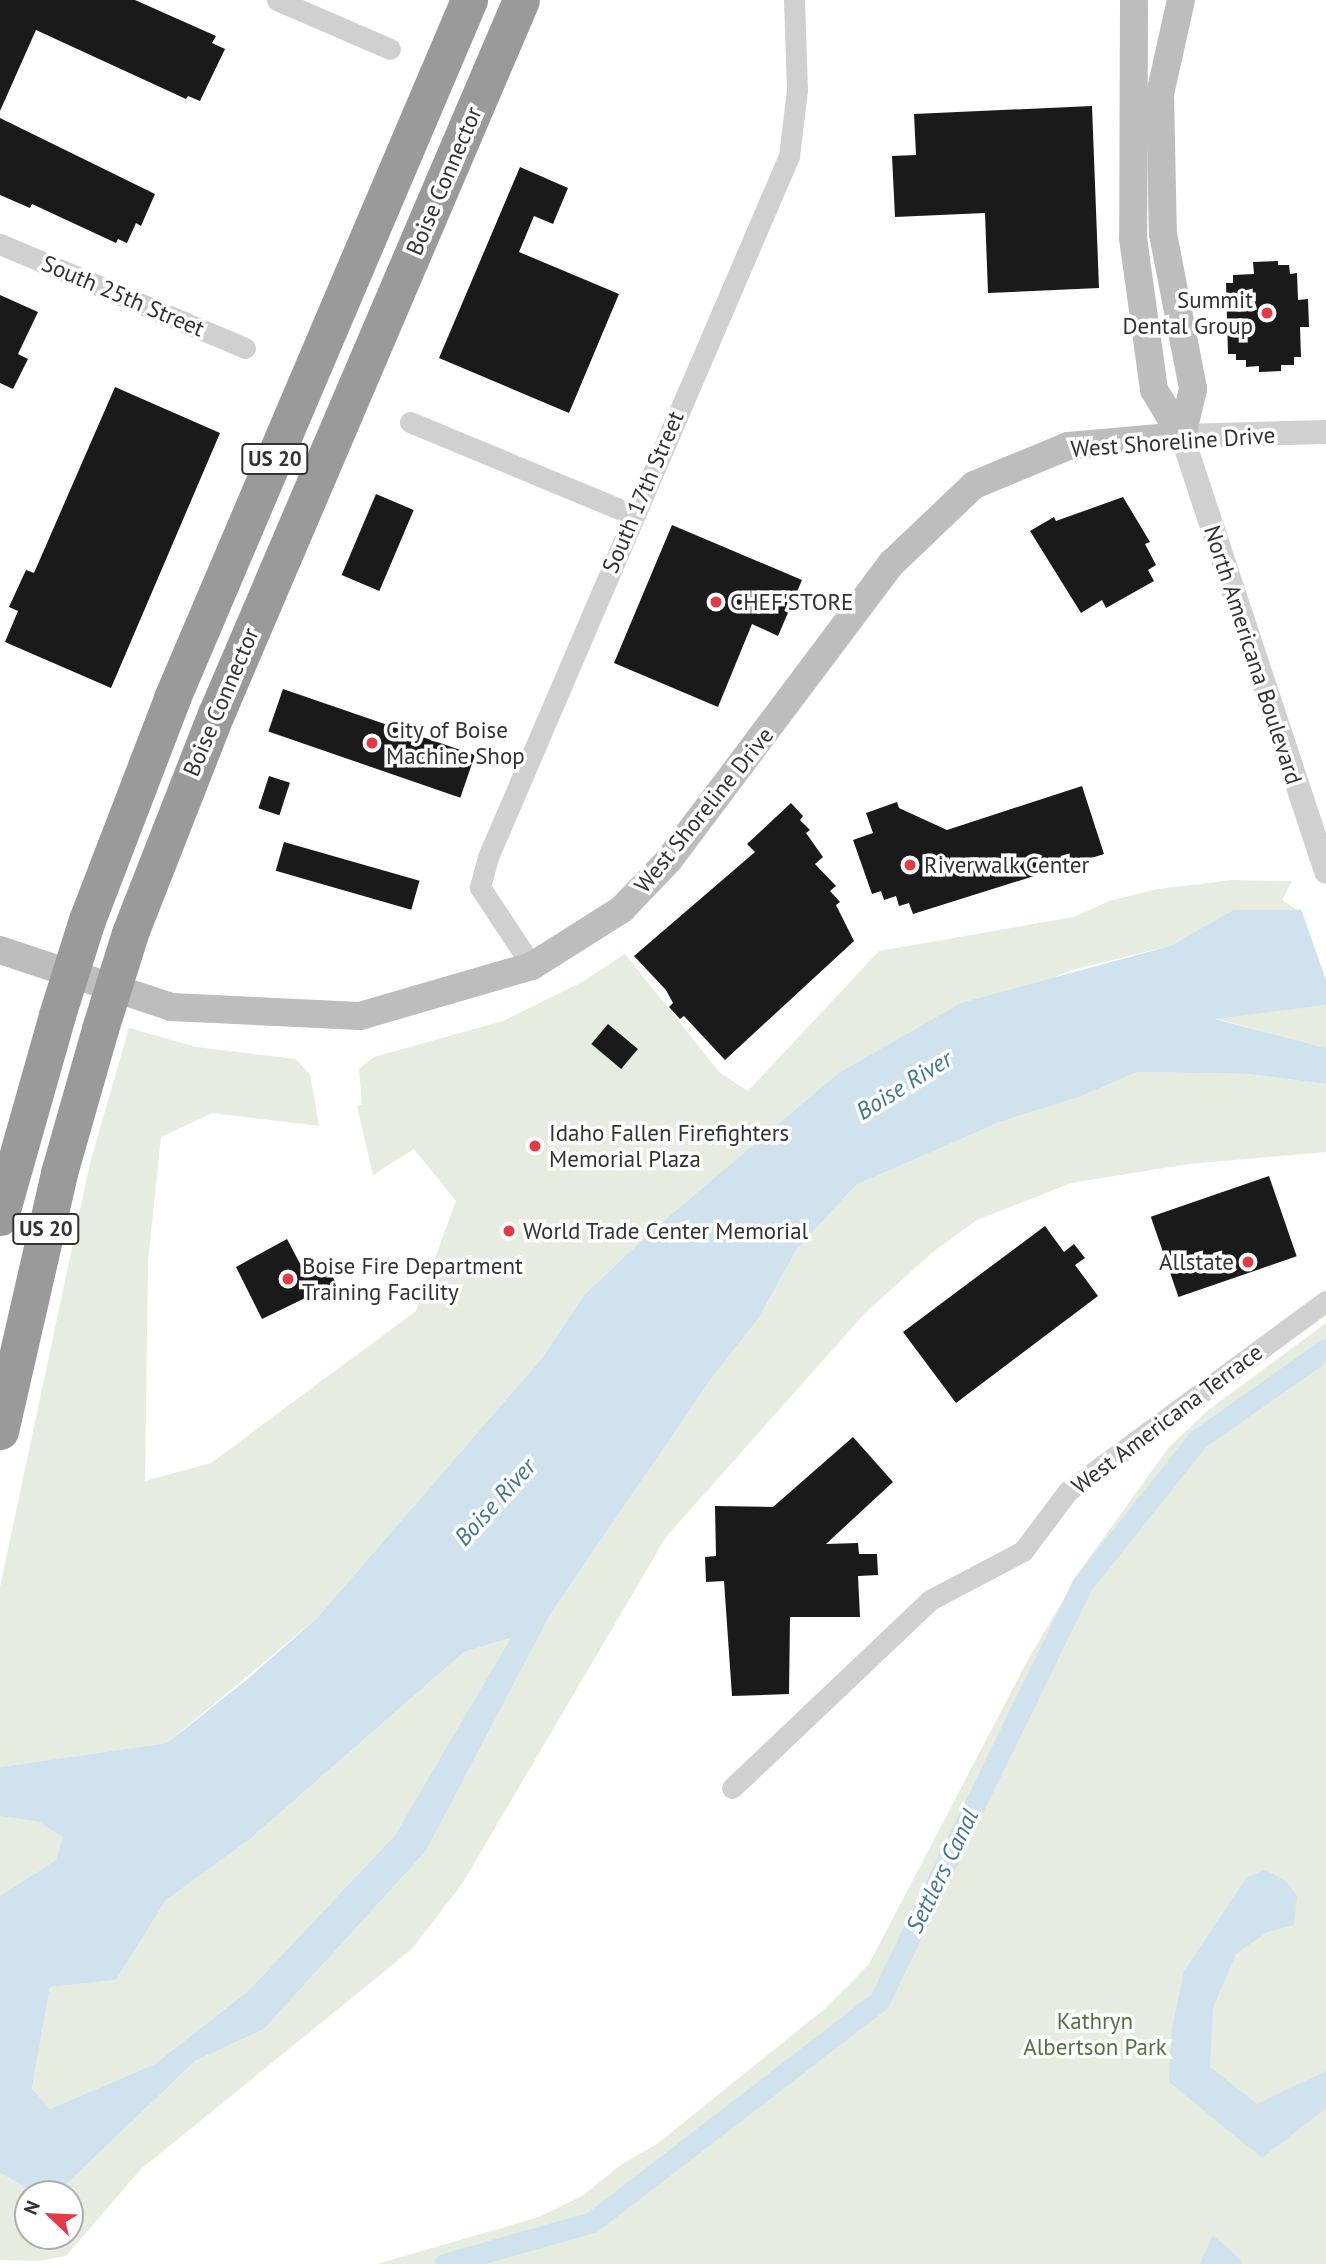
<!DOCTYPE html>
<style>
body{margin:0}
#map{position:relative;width:1326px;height:2264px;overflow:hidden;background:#fff;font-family:"PT Sans",sans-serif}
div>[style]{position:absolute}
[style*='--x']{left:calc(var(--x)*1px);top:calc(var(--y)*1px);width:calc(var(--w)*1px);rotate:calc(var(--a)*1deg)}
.green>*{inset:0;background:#e6ecdf}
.water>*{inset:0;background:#cfe2ee}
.pier>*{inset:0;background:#fff}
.canal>*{height:21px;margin:-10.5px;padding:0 10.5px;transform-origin:10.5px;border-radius:10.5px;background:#cfe2ee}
.building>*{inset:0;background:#1a1a1a;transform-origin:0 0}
.minor>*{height:21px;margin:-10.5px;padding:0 10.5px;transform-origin:10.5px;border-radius:10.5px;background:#d0d0d0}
.tertiary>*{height:24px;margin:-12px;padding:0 12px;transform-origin:12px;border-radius:12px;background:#d0d0d0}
.secondary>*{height:28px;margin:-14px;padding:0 14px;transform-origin:14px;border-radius:14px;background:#bdbdbd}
.motorway>*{height:37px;margin:-18.5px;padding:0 18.5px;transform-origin:18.5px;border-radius:18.5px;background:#9a9a9a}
.motorway-bridge>*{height:37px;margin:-18.5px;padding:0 18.5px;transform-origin:18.5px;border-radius:18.5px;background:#9a9a9a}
.dots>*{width:19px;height:19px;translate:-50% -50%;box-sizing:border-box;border:4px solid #fff;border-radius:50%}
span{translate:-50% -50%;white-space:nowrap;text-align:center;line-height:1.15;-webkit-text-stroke:7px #fff;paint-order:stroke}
.shield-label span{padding:2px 5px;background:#fff;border:2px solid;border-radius:5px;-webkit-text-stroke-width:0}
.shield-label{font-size:21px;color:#333;font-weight:700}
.street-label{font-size:23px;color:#333}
.poi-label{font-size:23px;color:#333}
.right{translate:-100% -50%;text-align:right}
.left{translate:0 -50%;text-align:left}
.park-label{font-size:23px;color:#56703f}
.water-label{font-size:24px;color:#3f7597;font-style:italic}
.north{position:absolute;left:14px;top:2180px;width:70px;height:70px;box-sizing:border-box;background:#fff;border:2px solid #adadad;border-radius:50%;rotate:293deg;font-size:19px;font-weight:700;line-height:28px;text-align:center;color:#333}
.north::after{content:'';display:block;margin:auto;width:24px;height:32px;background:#e63946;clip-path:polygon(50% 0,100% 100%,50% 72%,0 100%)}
</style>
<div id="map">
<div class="green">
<i style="clip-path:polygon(1232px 880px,1292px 881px,1282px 900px,1297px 910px,1233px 910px,1170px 946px,1071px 970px,837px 1074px,655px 1228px,584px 1295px,542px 1358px,317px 1618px,167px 1743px,0 1767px,0 1587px,90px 1163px,129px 1028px,196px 1047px,296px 1059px,310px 1075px,319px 1126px,212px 1113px,161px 1137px,148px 1261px,145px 1481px,211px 1463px,416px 1311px,456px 1201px,414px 1149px,373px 1175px,357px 1106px,362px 1105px,359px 1069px,374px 1057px,503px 1021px,582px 982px,625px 954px,720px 1073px,748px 1091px,879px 951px,1074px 917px,1109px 901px,1158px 889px)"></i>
<i style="clip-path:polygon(1326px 1005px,1326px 1048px,1213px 1018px)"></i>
<i style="clip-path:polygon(1137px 1072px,1248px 1074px,1326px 1084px,1326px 1152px,1189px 1164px,1071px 1183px,977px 1220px,934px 1251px,865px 1313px,666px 1537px,462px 1884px,412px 1949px,141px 2169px,66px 2256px,38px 2261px,0 2260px,0 2173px,37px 2194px,28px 2194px,28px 2236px,70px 2236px,70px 2194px,56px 2194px,195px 2061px,264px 2029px,426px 1851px,551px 1613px,713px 1376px,758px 1319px,797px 1249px,856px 1185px,1000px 1122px,1082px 1096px)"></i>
<i style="clip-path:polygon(1326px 1323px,1326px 2264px,377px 2264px,539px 2217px,582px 2196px,622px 2164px,657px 2144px,827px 2007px,869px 1964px,1030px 1656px,1084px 1565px,1169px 1447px,1207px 1411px)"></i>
<i style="clip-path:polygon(512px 1638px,395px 1835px,248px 1991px,155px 2064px,50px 2109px,32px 2090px,50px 1987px,116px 1980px,166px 1900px,250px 1839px,464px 1652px)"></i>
<i style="clip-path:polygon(0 1816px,39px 1822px,64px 1837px,56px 1860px,0 1896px)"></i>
</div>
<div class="water">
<i style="clip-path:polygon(evenodd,1326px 902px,1326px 1005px,1215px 1019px,1326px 1048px,1326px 1084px,1248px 1074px,1137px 1072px,1082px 1096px,1000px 1122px,856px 1185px,797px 1249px,758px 1319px,713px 1376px,551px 1613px,426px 1851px,264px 2029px,195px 2061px,56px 2194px,37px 2194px,0 2173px,0 1896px,56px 1860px,63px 1837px,39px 1822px,0 1816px,0 1767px,167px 1743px,249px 1678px,317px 1618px,542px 1358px,584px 1295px,655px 1228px,837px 1074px,961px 1003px,1170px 946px,1233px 910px,1297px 910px,1326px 902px,511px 1638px,395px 1835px,248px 1991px,155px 2064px,50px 2109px,32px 2089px,50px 1987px,116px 1980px,166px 1900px,250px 1839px,464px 1652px,511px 1638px)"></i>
<i style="clip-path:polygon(1265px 1870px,1286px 1881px,1297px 1896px,1294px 1925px,1267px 1932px,1236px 1954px,1213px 2007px,1210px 2067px,1257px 2104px,1326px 2071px,1326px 2108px,1262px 2158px,1169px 2082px,1172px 2028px,1184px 1971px,1246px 1878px)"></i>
<i style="clip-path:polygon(1213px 2235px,1240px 2259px,1241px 2264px,1200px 2264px)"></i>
</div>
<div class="pier">
<i style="clip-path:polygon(1326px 898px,1326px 980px,1300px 906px)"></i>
</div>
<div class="canal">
<i style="--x:444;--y:2264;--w:154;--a:-15.8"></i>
<i style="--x:592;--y:2222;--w:362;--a:-37.6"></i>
<i style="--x:879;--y:2001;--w:462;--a:-64"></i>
<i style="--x:1081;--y:1586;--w:186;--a:-51.5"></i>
<i style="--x:1197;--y:1440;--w:158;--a:-35.2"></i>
</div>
<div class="building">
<i style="clip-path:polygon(0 0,135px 0,216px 36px,212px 43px,225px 49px,200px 101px,188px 96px,186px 99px,36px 30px,0 111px)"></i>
<i style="clip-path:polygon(1092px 106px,1099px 288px,988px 293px,985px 213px,895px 217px,892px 156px,916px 155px,914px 114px)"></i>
<i style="clip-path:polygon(0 118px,155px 194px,141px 226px,136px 223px,127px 243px,118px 239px,116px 243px,32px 204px,30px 208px,0 195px)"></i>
<i style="clip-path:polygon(520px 167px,568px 188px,553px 224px,534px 216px,519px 252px,619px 294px,569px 413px,439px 358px)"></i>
<i style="clip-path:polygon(1278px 261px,1278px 265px,1289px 265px,1290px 274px,1297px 273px,1298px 300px,1308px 299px,1309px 327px,1300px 327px,1301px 357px,1294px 357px,1294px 365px,1281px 365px,1281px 371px,1259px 372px,1259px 366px,1246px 367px,1246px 360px,1236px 360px,1236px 354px,1228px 354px,1226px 283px,1233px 283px,1233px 275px,1254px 274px,1253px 262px)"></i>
<i style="clip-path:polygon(0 295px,38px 312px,18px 354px,28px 359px,13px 389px,0 383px)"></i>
<i style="clip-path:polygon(115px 387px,220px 433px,111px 688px,5px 642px,18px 611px,9px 607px,26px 570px,34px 573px)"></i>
<i style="left:376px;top:494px;width:41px;height:88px;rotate:23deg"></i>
<i style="clip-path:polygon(1123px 497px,1150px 542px,1145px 544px,1156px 565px,1148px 570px,1154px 581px,1106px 608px,1102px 600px,1081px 613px,1030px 531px,1054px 517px,1056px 521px)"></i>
<i style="clip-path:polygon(672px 525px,802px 580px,778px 636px,752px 624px,718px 707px,614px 663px)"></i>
<i style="left:283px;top:689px;width:203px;height:45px;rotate:19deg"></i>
<i style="left:269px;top:776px;width:22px;height:34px;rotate:18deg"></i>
<i style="clip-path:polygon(1082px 786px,1104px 854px,913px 914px,909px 903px,899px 906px,896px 896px,884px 900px,881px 891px,872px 894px,853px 840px,873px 833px,866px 813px,897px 802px,899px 808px,947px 830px)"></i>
<i style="clip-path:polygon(791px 803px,803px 816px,800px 820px,810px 830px,806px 833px,823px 857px,815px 864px,836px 886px,830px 891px,840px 902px,836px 905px,854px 941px,725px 1060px,684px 1016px,680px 1019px,669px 1007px,673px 1003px,666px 990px,634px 956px,755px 852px,747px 844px)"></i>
<i style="left:284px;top:842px;width:141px;height:30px;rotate:16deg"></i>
<i style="left:608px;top:1024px;width:39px;height:26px;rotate:40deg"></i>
<i style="left:1269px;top:1176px;width:85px;height:125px;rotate:71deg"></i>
<i style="clip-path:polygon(1045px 1226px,1064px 1252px,1074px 1244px,1085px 1258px,1075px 1265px,1098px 1296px,956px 1403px,903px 1332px)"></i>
<i style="clip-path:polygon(287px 1239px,306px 1275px,326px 1265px,336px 1283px,262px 1319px,236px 1267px)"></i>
<i style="clip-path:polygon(853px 1437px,893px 1482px,826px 1544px,858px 1543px,859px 1554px,877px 1554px,878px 1575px,858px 1576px,860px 1617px,790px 1617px,789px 1694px,732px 1696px,724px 1581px,706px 1582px,705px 1557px,716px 1556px,715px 1506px,773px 1507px)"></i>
</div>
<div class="minor">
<i style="--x:277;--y:0;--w:123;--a:23.4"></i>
<i style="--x:0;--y:244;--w:266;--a:23"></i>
<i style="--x:410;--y:422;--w:242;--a:22.6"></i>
<i style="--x:532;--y:966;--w:95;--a:-123.4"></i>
<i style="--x:480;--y:887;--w:31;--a:-75"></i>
<i style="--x:488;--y:857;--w:763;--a:-66.76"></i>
<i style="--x:789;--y:156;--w:66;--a:-83.1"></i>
<i style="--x:797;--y:90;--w:90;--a:-91.9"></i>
<i style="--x:732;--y:1788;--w:273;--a:-43.5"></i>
<i style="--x:930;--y:1600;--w:105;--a:-27.8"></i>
<i style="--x:1023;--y:1551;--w:75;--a:-53.1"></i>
<i style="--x:1068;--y:1491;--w:320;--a:-36.4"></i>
</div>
<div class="tertiary">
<i style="--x:1326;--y:432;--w:144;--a:178.4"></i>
<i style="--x:1182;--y:436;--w:459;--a:71.7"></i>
</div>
<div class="secondary">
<i style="--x:1134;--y:0;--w:238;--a:90.2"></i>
<i style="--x:1133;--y:238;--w:153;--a:82.1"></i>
<i style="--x:1154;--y:390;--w:54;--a:58.7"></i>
<i style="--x:1181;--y:0;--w:96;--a:102.6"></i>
<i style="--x:1160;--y:94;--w:140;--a:88.8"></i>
<i style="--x:1163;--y:234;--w:158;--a:79"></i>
<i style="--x:1193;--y:389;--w:48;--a:103.2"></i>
<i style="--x:0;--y:950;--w:180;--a:18.4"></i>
<i style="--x:171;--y:1007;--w:189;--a:2.7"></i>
<i style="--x:360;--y:1016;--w:179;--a:-16.2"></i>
<i style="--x:532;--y:966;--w:107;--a:-32.3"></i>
<i style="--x:622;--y:909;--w:66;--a:-46.2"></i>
<i style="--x:668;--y:861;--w:373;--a:-53.1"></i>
<i style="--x:892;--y:563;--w:113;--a:-43.6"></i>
<i style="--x:974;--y:485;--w:102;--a:-22.5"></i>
<i style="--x:1068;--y:446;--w:114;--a:-5"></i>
</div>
<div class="motorway">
<i style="--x:87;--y:920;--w:238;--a:-69"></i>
<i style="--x:172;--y:698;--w:759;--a:-66.95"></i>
<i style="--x:130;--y:933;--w:235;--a:-68.6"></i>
<i style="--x:216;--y:714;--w:776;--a:-66.87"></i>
<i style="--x:0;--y:1217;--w:210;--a:-74.2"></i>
<i style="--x:0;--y:1431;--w:265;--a:-77.1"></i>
<i style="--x:59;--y:1173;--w:150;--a:-74.1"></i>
</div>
<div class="motorway-bridge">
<i style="--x:57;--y:1015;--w:100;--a:-72.5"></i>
<i style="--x:100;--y:1029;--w:101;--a:-72.6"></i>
</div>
<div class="dots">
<i style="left:1267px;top:313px;background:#e63946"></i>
<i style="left:716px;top:602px;background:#e63946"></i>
<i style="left:372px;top:743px;background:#e63946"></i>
<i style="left:910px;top:865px;background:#e63946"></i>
<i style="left:535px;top:1146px;background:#e63946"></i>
<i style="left:509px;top:1231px;background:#e63946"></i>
<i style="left:1248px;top:1262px;background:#e63946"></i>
<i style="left:288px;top:1279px;background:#e63946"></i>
</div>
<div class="shield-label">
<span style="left:275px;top:459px">US 20</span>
<span style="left:46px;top:1229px">US 20</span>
</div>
<div class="street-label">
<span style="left:444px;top:181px;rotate:-67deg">Boise Connector</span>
<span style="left:123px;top:296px;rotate:23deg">South 25th Street</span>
<span style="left:1173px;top:442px;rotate:-4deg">West Shoreline Drive</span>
<span style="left:643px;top:492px;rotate:-67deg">South 17th Street</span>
<span style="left:1253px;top:655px;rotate:72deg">North Americana Boulevard</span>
<span style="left:221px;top:702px;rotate:-67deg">Boise Connector</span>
<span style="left:704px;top:810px;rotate:-51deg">West Shoreline Drive</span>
<span style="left:1167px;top:1419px;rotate:-37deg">West Americana Terrace</span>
</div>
<div class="poi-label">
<span class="right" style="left:1253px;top:313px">Summit<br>Dental Group</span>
<span class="left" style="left:730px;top:602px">CHEF'STORE</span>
<span class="left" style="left:386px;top:743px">City of Boise<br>Machine Shop</span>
<span class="left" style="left:924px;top:865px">Riverwalk Center</span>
<span class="left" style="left:549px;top:1146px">Idaho Fallen Firefighters<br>Memorial Plaza</span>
<span class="left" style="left:523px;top:1231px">World Trade Center Memorial</span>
<span class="right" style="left:1234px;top:1262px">Allstate</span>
<span class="left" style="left:302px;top:1279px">Boise Fire Department<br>Training Facility</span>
</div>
<div class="park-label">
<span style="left:1095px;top:2034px">Kathryn<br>Albertson Park</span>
</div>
<div class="water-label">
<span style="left:904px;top:1085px;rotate:-32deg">Boise River</span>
<span style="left:495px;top:1502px;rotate:-48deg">Boise River</span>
<span style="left:942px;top:1871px;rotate:-64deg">Settlers Canal</span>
</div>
<div class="north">N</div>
</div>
